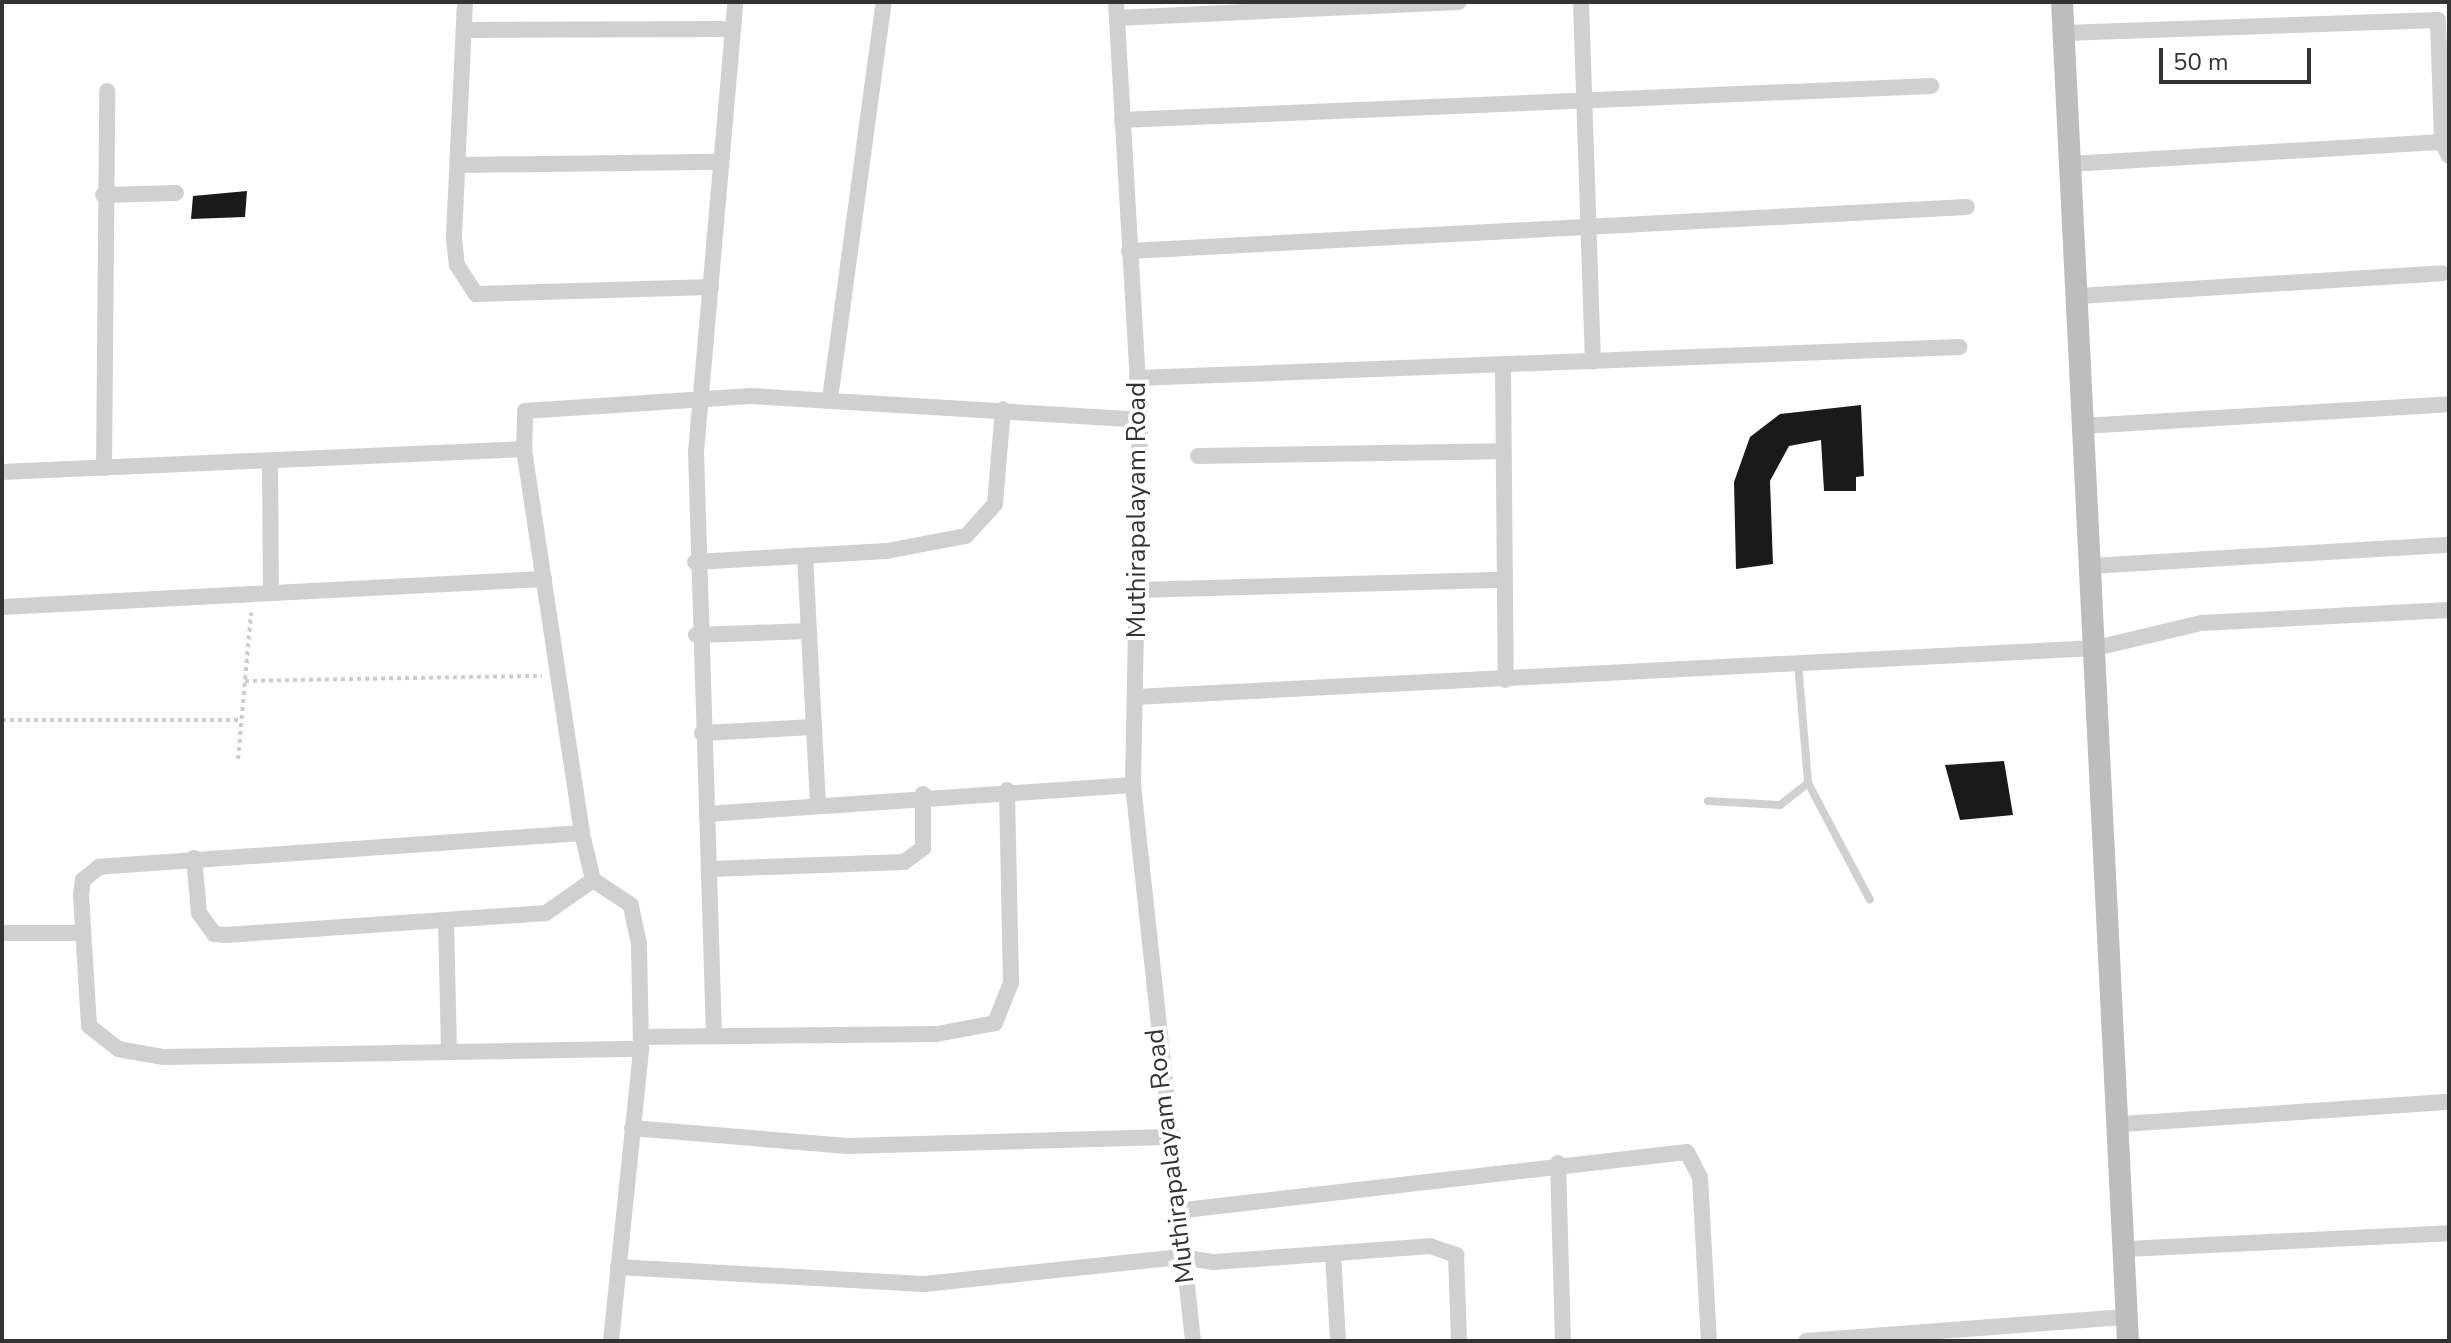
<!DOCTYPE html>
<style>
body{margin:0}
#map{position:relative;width:2451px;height:1343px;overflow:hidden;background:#fff;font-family:"Nunito Sans",sans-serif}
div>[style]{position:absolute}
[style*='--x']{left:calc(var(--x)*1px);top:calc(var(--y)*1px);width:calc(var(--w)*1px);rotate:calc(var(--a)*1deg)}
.building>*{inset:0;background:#1a1a1a}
.path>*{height:4px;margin-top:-2px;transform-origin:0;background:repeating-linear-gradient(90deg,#cdcdcd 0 4px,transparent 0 8px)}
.lane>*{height:8px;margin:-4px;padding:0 4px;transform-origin:4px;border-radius:4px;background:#d0d0d0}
.street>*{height:16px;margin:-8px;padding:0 8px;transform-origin:8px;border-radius:8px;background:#d0d0d0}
.secondary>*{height:22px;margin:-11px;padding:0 11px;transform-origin:11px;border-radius:11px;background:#bdbdbd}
span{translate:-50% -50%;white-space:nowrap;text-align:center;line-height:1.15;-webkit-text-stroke:8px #fff;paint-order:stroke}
.street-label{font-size:26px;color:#333}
.frame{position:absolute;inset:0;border:4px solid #333;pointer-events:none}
.scale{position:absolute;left:2159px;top:48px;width:152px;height:36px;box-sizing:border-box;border:4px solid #333;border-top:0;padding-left:10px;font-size:24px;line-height:28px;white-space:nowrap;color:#333;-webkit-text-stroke:6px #fff;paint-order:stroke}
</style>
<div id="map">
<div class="building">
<i style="clip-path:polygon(247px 191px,245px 217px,191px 219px,193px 196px)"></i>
<i style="clip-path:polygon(1861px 405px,1864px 476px,1856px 477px,1856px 491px,1824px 491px,1821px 440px,1789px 446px,1770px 481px,1773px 564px,1736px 569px,1734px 482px,1750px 437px,1780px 414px)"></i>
<i style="clip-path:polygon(2004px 761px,2013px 815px,1960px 820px,1945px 765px)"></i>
</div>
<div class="path">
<i style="--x:245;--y:681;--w:297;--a:-1"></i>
<i style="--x:2;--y:720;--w:239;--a:0"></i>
<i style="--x:238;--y:759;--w:147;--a:-84.9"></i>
</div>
<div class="lane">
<i style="--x:1798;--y:663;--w:120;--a:85.2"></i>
<i style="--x:1808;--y:783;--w:132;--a:62.1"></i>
<i style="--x:1708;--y:801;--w:72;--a:3.2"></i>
<i style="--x:1780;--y:805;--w:36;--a:-38"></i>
</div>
<div class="street">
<i style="--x:465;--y:2;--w:236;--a:92.7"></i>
<i style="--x:454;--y:238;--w:27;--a:84"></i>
<i style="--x:457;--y:265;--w:35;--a:57"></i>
<i style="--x:476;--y:294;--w:235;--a:-1.7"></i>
<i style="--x:1116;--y:2;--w:419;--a:86.7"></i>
<i style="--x:1140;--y:420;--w:365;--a:91.1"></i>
<i style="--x:1133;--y:785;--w:559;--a:83.84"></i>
<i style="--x:1581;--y:2;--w:360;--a:88.1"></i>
<i style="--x:1117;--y:18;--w:342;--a:-2.7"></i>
<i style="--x:465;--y:30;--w:268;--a:-0.2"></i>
<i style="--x:2063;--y:33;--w:375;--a:-2"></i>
<i style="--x:2438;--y:20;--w:122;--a:88.1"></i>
<i style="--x:2442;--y:142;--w:16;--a:63"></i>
<i style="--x:1122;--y:120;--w:810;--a:-2.41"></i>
<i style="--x:2070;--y:164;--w:373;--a:-3.4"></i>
<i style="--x:458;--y:165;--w:260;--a:-0.7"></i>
<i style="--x:103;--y:195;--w:73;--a:-1.6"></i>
<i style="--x:1129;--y:251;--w:839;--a:-3.01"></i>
<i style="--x:2079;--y:296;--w:364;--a:-3.6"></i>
<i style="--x:1503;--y:365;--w:315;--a:89.5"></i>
<i style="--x:1137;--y:378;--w:823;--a:-2.16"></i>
<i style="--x:830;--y:399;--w:401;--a:-82.3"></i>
<i style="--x:2083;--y:426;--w:367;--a:-3.4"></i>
<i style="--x:1198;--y:456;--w:305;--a:-0.9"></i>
<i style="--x:270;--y:461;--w:132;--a:89.6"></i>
<i style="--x:104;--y:468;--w:377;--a:-89.5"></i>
<i style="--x:2;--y:472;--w:523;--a:-2.52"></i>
<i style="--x:805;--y:556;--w:248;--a:87"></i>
<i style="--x:695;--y:562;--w:192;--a:-3.3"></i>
<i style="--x:887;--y:551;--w:80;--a:-10.8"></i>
<i style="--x:966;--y:536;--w:43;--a:-47.8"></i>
<i style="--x:995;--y:504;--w:95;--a:-85.2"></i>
<i style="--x:2091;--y:566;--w:359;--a:-3.4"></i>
<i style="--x:1139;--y:590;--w:364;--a:-1.6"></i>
<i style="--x:2;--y:607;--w:543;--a:-2.96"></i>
<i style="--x:696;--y:635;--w:113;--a:-2"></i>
<i style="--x:1135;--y:697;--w:962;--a:-2.92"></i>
<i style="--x:2096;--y:648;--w:108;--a:-13.4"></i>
<i style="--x:2201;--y:623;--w:248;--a:-3"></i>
<i style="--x:702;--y:733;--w:112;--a:-3.1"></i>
<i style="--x:707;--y:814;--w:427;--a:-3.9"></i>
<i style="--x:582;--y:833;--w:484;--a:176"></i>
<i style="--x:99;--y:867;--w:21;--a:141"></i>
<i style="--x:83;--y:880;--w:15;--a:98"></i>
<i style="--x:81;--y:895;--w:131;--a:86.5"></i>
<i style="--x:89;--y:1026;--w:37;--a:38"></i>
<i style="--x:118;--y:1049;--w:46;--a:10.1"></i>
<i style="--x:163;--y:1057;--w:478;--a:-1"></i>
<i style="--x:194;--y:858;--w:55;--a:84.8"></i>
<i style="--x:199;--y:913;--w:26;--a:54"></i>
<i style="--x:214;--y:934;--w:11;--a:5"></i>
<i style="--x:225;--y:935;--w:322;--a:-3.9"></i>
<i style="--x:546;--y:913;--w:57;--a:-35.1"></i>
<i style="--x:711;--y:869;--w:193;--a:-2.1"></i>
<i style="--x:904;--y:862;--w:24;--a:-36"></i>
<i style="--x:923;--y:848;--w:54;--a:-90"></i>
<i style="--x:446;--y:920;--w:131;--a:88.7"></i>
<i style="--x:2;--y:933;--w:81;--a:0"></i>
<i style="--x:714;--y:1035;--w:583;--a:-91.77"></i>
<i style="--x:696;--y:452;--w:452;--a:-85"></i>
<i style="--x:641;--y:1037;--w:296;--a:-0.6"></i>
<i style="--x:937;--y:1034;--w:59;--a:-10.7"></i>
<i style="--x:995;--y:1023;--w:43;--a:-68.2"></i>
<i style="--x:1011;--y:983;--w:193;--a:-91.2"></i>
<i style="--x:2123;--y:1124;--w:327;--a:-3.9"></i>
<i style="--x:632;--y:1128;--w:216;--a:4.8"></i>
<i style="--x:847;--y:1146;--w:320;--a:-1.6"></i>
<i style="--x:1558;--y:1163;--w:178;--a:88.4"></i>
<i style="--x:1176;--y:1211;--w:514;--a:-6.59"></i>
<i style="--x:1687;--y:1152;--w:28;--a:63"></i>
<i style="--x:1700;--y:1177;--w:164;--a:86.9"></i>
<i style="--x:2127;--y:1249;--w:322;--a:-2.8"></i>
<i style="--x:1333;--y:1254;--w:87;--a:86.7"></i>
<i style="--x:618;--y:1267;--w:306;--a:3.2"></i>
<i style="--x:924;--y:1284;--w:258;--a:-6"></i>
<i style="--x:1181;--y:1257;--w:33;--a:9"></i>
<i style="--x:1214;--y:1262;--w:217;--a:-4.2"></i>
<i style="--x:1430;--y:1246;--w:28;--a:19"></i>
<i style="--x:1456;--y:1255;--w:86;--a:88"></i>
<i style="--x:611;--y:1341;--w:294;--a:-84.1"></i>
<i style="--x:641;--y:1049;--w:105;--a:-91.1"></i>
<i style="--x:639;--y:944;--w:40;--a:-102"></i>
<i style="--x:631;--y:905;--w:45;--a:-146.7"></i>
<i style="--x:593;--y:880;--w:48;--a:-103.2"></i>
<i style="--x:582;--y:833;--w:388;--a:-98.6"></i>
<i style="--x:524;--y:449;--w:38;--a:-88"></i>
<i style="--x:525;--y:411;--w:226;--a:-3.8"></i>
<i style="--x:751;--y:396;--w:390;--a:3.5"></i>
<i style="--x:1806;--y:1341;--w:323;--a:-4.3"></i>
</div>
<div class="secondary">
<i style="--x:2062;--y:2;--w:1341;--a:87.18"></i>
</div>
<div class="street-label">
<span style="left:1137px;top:510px;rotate:-90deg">Muthirapalayam Road</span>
<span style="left:1170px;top:1156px;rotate:-97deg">Muthirapalayam Road</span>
</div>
<div class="frame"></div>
<div class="scale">50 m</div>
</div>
